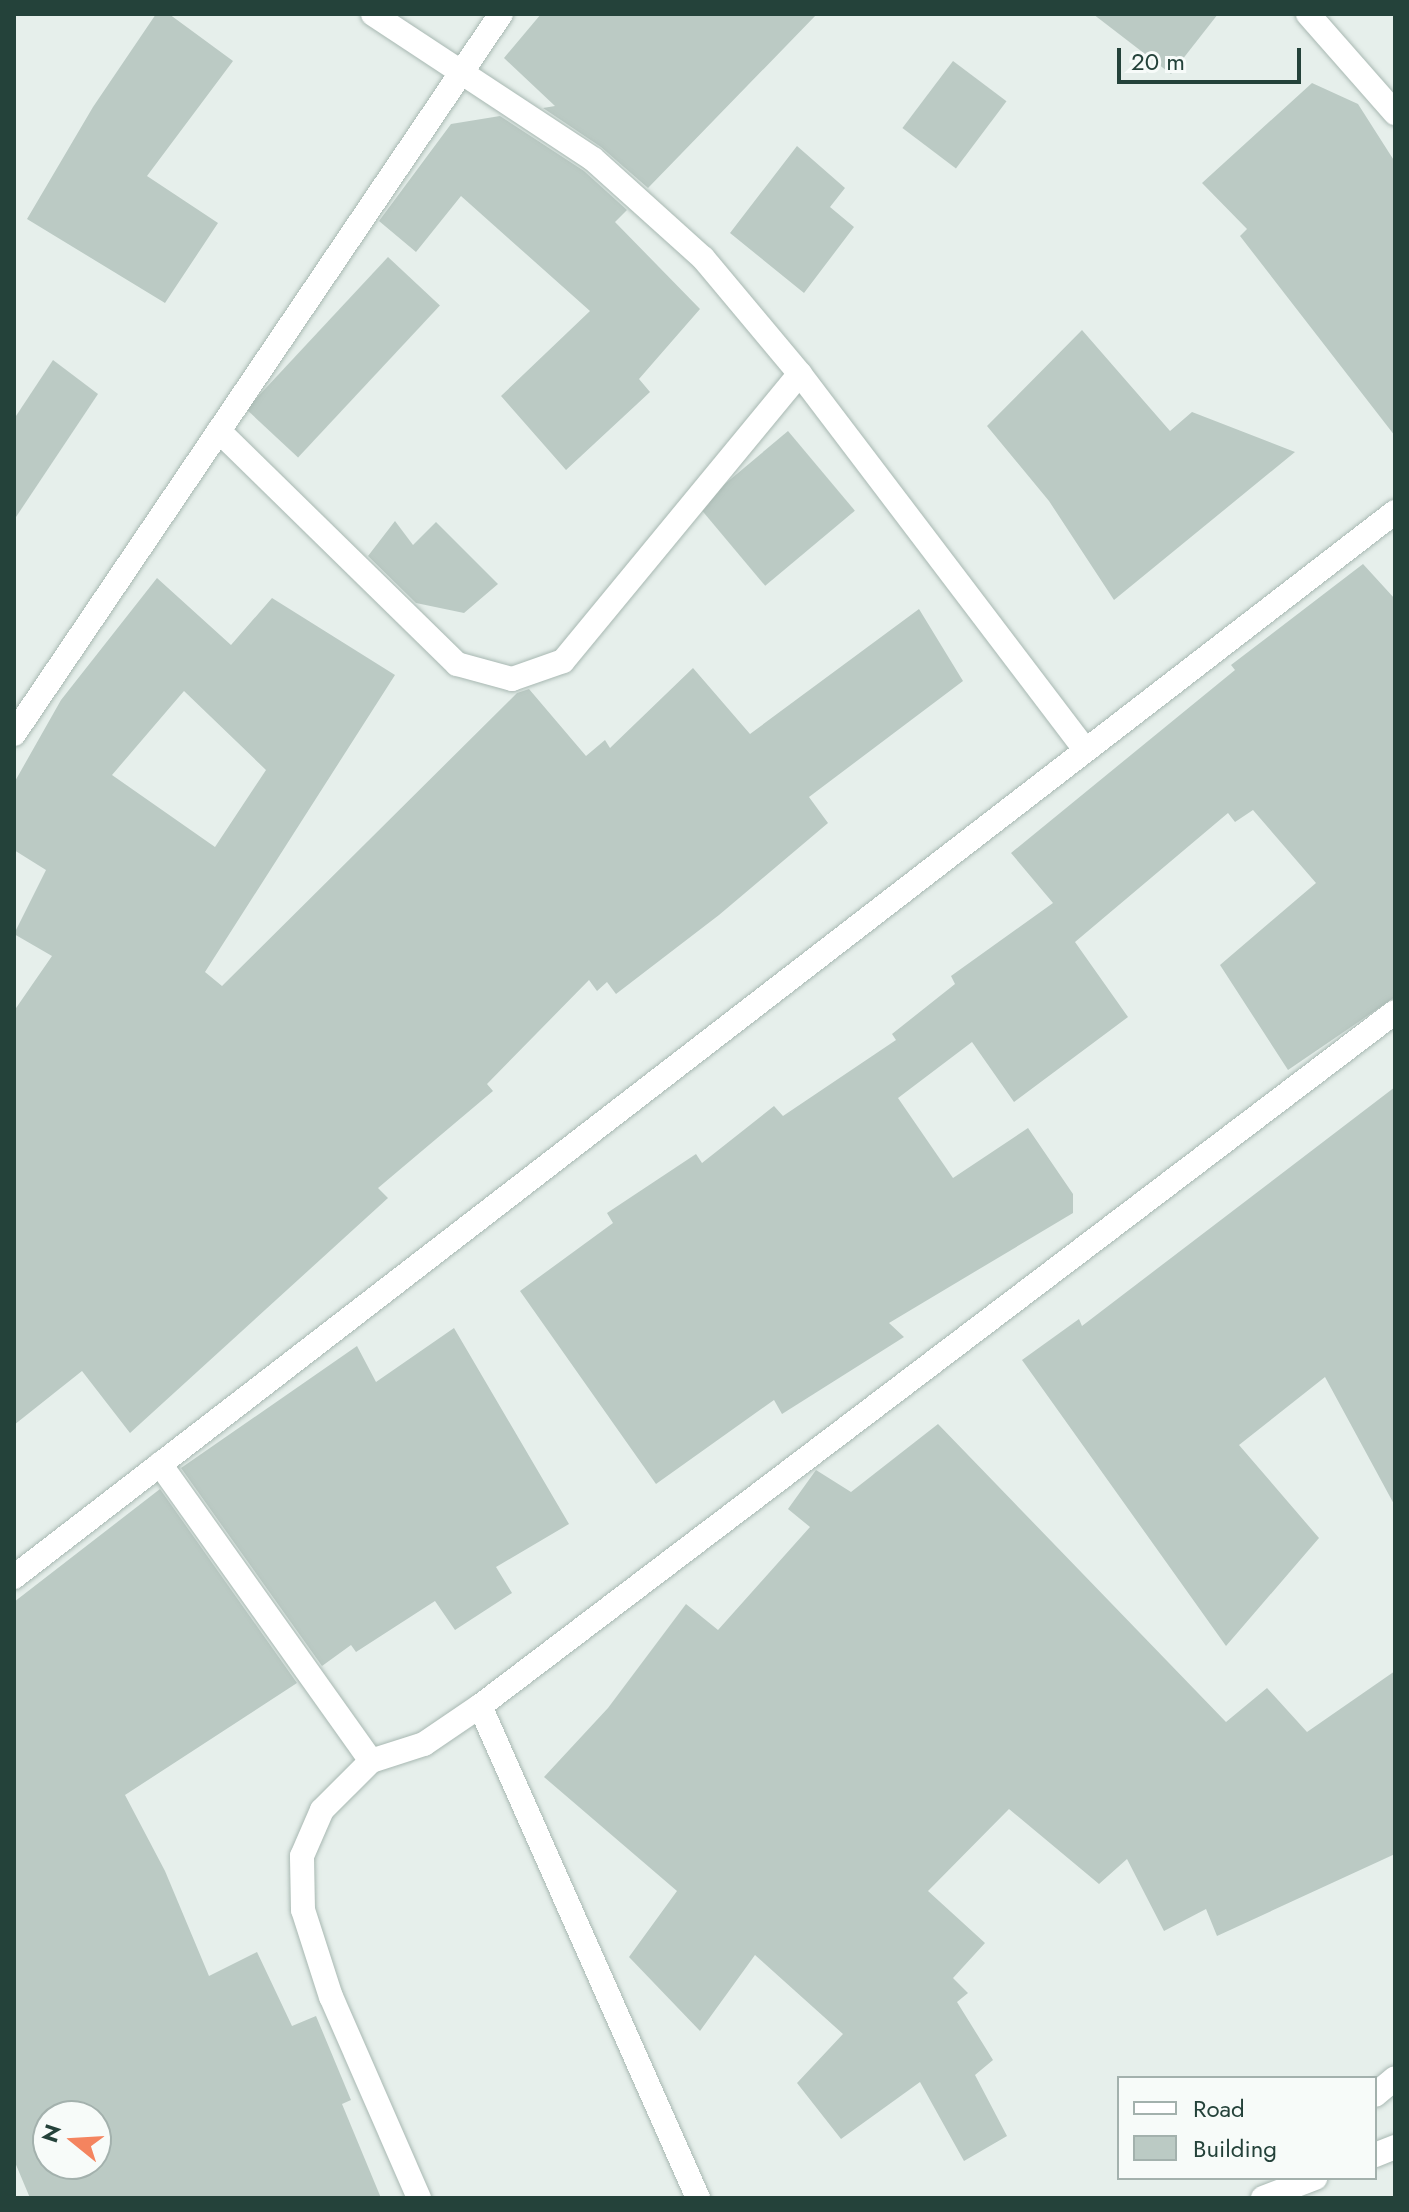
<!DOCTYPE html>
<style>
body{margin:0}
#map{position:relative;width:1409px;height:2212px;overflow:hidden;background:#e6efeb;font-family:Jost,sans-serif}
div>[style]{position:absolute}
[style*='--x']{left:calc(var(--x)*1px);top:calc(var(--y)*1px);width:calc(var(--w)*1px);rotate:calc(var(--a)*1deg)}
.building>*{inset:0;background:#bbcac4;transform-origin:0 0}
.roads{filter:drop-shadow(0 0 2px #a8b8b2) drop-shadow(0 0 2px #a8b8b2)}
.minor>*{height:24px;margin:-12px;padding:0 12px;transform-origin:12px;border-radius:12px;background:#fff}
span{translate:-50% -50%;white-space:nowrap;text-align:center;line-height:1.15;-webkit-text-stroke:7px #f7fbf9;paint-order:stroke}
.frame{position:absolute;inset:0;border:16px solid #24423a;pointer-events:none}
.legend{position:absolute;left:1117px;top:2076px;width:260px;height:104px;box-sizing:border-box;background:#f7fbf9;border:2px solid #a3b1ad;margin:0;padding:10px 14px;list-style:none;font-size:24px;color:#24423a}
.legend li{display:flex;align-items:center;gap:16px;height:40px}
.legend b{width:40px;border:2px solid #a3b1ad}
.north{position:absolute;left:32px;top:2100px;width:80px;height:80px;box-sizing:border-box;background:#f7fbf9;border:2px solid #a3b1ad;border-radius:50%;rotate:288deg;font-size:22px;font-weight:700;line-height:32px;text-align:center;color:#24423a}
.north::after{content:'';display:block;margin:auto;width:28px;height:36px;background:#f4845f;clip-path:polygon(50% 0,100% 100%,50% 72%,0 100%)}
.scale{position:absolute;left:1117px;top:48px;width:184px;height:36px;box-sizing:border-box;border:4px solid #24423a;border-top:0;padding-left:10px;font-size:24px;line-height:28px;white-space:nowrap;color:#24423a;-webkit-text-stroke:6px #f7fbf9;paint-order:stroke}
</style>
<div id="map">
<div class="building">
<i style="clip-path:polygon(156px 14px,169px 14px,233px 61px,147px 176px,218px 223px,165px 303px,27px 219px,93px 107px)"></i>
<i style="clip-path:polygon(541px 14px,817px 14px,648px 188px,601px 147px,543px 108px,555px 106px,504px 58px)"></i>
<i style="clip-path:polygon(1093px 14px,1218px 14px,1171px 74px)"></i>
<i style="left:953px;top:61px;width:67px;height:84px;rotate:37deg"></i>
<i style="clip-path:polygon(1312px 83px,1358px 104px,1395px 162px,1395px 436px,1240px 236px,1247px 229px,1202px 183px)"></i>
<i style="clip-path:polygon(500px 116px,584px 171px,627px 210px,615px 222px,700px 309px,639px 379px,650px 392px,566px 470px,501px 396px,590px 311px,461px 196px,416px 252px,379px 221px,451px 124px)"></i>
<i style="clip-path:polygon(797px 146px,845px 188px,830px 207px,854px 227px,804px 293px,730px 233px)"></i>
<i style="left:388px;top:257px;width:71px;height:208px;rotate:43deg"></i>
<i style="clip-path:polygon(1082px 330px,1170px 431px,1192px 412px,1295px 452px,1114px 600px,1049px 501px,987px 426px)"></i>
<i style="clip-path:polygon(53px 360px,98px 394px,14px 520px,14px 419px)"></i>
<i style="left:788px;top:431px;width:104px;height:117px;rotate:50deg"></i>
<i style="clip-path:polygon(395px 521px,413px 545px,436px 522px,498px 584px,464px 613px,416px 603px,368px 556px)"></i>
<i style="clip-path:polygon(1363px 564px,1395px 599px,1395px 997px,1288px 1070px,1220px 965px,1316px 883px,1253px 810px,1235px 822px,1228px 813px,1075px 942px,1128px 1017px,1014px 1102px,972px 1042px,898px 1098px,953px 1178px,1028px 1128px,1073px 1194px,1073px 1213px,889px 1323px,904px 1337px,782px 1414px,774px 1400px,656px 1484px,520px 1291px,613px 1223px,607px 1213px,696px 1154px,702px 1163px,774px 1106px,783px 1116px,896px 1040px,892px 1034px,955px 984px,951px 976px,1053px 903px,1011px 853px,1235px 670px,1231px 665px)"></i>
<i style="clip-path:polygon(evenodd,157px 578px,231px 645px,272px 598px,395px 675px,205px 972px,222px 986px,517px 693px,529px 689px,586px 756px,605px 740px,610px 748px,693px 668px,750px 734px,919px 609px,963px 681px,809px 797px,828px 823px,719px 915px,616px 994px,607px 982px,597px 991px,589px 980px,487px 1084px,493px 1091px,378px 1188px,388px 1198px,130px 1433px,82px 1371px,14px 1425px,14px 1011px,52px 956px,14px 934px,46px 870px,14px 850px,14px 783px,61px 700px,157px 578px,184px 691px,266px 770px,215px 847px,112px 775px,184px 691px)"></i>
<i style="clip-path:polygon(1395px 1087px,1395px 1506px,1325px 1377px,1239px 1445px,1319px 1538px,1226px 1646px,1022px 1360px,1079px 1319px,1082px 1326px)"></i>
<i style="clip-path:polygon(454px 1328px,569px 1524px,496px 1567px,512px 1593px,455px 1630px,435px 1601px,356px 1652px,351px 1645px,322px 1666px,181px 1468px,357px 1346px,376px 1382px)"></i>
<i style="clip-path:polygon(938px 1424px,1226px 1722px,1267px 1688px,1307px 1732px,1395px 1671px,1395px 1854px,1217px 1936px,1206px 1909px,1164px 1931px,1127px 1859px,1099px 1884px,1009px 1809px,928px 1891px,985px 1943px,953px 1978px,968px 1993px,957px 2002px,993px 2060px,975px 2075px,1007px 2136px,964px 2161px,920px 2082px,841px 2139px,797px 2083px,843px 2034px,755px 1955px,700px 2031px,629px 1957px,677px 1891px,544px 1777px,608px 1708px,686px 1604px,718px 1630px,810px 1527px,788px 1509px,816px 1470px,851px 1492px)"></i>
<i style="clip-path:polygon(evenodd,160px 1489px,297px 1683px,125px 1795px,165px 1871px,209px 1976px,257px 1952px,292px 2026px,316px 2016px,351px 2100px,342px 2104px,381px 2198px,30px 2198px,14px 2160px,14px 1602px,160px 1489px,48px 2116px,96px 2116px,96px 2164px,48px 2164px,48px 2116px)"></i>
</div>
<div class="roads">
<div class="minor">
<i style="--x:373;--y:14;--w:263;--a:33.4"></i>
<i style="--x:593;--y:159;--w:148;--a:42"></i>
<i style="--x:703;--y:258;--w:151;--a:50.1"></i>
<i style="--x:800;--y:374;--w:471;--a:52.8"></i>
<i style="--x:1308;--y:14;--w:132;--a:48.7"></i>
<i style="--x:219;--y:431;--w:333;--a:44.4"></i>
<i style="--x:457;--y:664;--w:57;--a:15.3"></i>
<i style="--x:512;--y:679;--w:54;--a:-19.4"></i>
<i style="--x:563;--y:661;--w:372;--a:-50.5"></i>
<i style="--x:14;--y:734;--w:869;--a:-55.93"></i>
<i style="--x:160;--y:1464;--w:364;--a:54.6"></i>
<i style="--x:14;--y:1577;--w:1744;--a:-37.64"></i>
<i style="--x:480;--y:1706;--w:538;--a:66.1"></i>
<i style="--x:1375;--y:2095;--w:26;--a:-40"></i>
<i style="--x:1375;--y:2155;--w:22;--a:-22"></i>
<i style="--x:419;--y:2198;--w:219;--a:-113.6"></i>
<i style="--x:331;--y:1997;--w:91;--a:-107.8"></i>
<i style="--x:303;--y:1910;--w:54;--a:-91.1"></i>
<i style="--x:302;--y:1856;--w:50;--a:-66.5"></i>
<i style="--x:322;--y:1810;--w:69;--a:-45"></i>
<i style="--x:371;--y:1761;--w:56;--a:-17.8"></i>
<i style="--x:424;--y:1744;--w:68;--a:-34.2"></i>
<i style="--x:480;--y:1706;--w:1148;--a:-37.18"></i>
<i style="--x:1263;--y:2198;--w:56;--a:-21"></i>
</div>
</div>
<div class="frame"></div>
<ul class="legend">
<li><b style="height:10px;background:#fff"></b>Road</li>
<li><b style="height:22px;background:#bbcac4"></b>Building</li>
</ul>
<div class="north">N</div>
<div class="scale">20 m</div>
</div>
